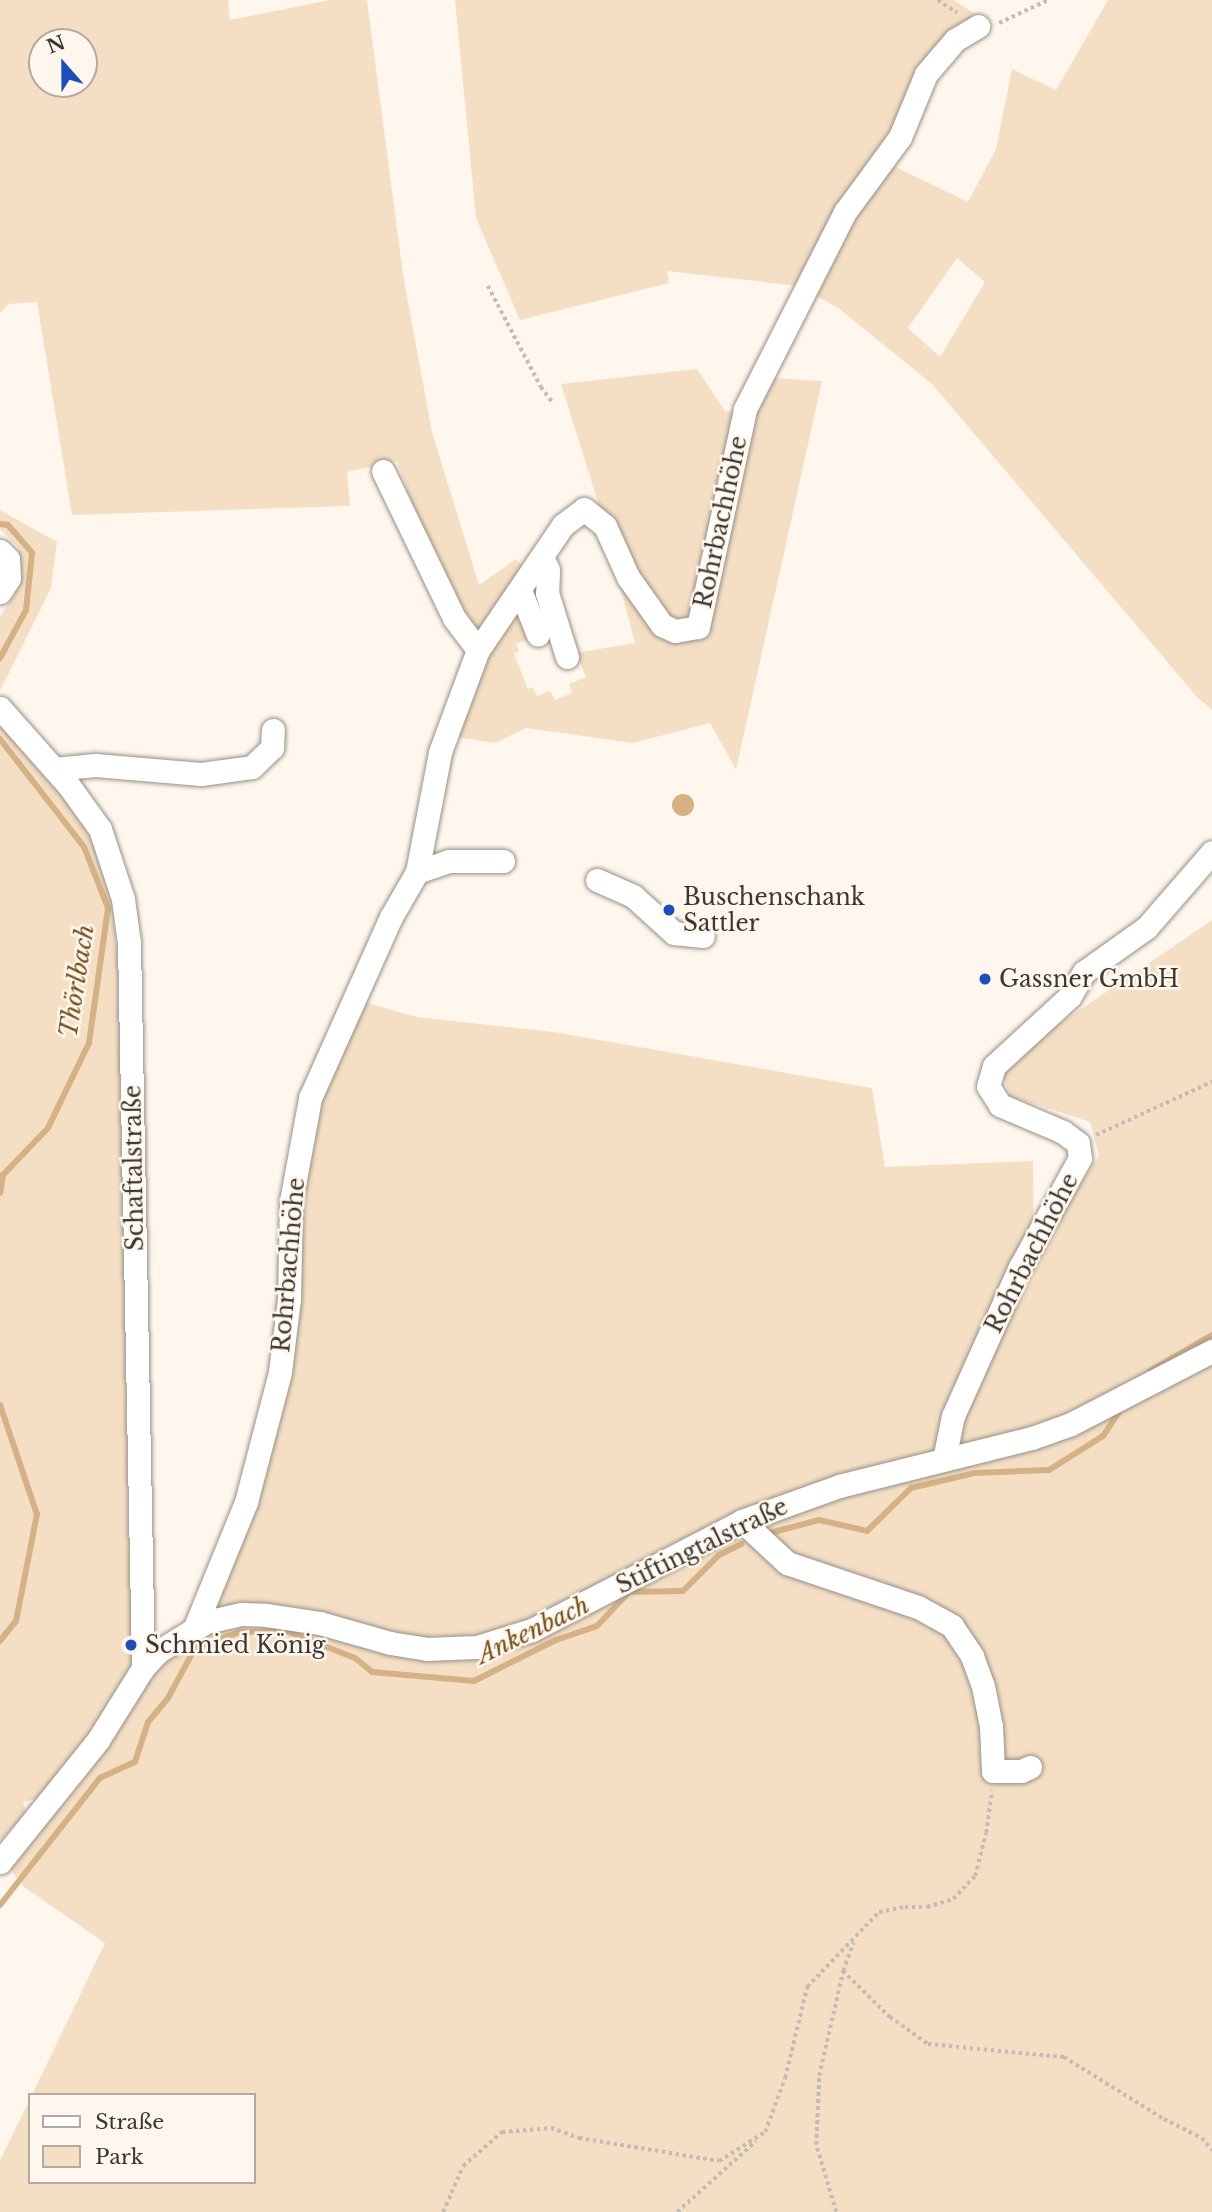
<!DOCTYPE html>
<meta charset="utf-8">
<style>
body{margin:0}
#map{position:relative;width:1212px;height:2212px;overflow:hidden;background:#fff7ed;font-family:"Libre Baskerville",serif}
div>[style]{position:absolute}
[style*='--x']{left:calc(var(--x)*1px);top:calc(var(--y)*1px);width:calc(var(--w)*1px);rotate:calc(var(--a)*1deg)}
.green>*{inset:0;background:#f5dfc4}
.water>*{inset:0;background:#d5b286}
.round{border-radius:50%}
.stream>*{height:6px;margin:-3px;padding:0 3px;transform-origin:3px;border-radius:3px;background:#d5b286}
.path>*{height:3.5px;margin-top:-1.75px;transform-origin:0;background:repeating-linear-gradient(90deg,#c2bcb4 0 3.5px,transparent 0 7px)}
.roads{filter:drop-shadow(0 0 2px #979087) drop-shadow(0 0 2px #979087)}
.minor>*{height:23px;margin:-11.5px;padding:0 11.5px;transform-origin:11.5px;border-radius:11.5px;background:#fff}
.dots>*{width:19px;height:19px;translate:-50% -50%;box-sizing:border-box;border:4px solid #fff7ed;border-radius:50%}
span{translate:-50% -50%;white-space:nowrap;text-align:center;line-height:1.15;-webkit-text-stroke:5px #fff7ed;paint-order:stroke}
.street-label{font-size:23px;color:#3a3734}
.poi-label{font-size:23px;color:#3a3734}
.left{translate:0 -50%;text-align:left}
.water-label{font-size:24px;color:#73501c;font-style:italic}
.legend{position:absolute;left:28px;top:2093px;width:228px;height:91px;box-sizing:border-box;background:#fff7ed;border:2px solid #b0aaa3;margin:0;padding:9px 12px;list-style:none;font-size:21px;color:#3a3734}
.legend li{display:flex;align-items:center;gap:14px;height:35px}
.legend b{width:35px;border:2px solid #b0aaa3}
.north{position:absolute;left:28px;top:28px;width:70px;height:70px;box-sizing:border-box;background:#fff7ed;border:2px solid #b0aaa3;border-radius:50%;rotate:339deg;font-size:19px;font-weight:700;line-height:28px;text-align:center;color:#3a3734}
.north::after{content:'';display:block;margin:auto;width:24px;height:32px;background:#1c4dba;clip-path:polygon(50% 0,100% 100%,50% 72%,0 100%)}
</style>
<div id="map">
<div class="green">
<i style="clip-path:polygon(evenodd,0 0,228px 0,230px 20px,330px 0,367px 0,403px 274px,432px 432px,479px 585px,516px 559px,539px 584px,548px 631px,516px 644px,519px 651px,514px 654px,528px 689px,533px 687px,537px 696px,550px 691px,555px 700px,572px 693px,569px 684px,586px 677px,576px 653px,635px 643px,597px 499px,561px 384px,697px 369px,725px 411px,753px 414px,772px 378px,822px 381px,736px 770px,710px 723px,633px 743px,526px 728px,495px 743px,457px 737px,466px 702px,491px 652px,466px 623px,434px 565px,397px 461px,347px 472px,350px 506px,72px 515px,37px 302px,9px 304px,0 313px,0 0,42px 42px,84px 42px,84px 84px,42px 84px,42px 42px)"></i>
<i style="clip-path:polygon(evenodd,455px 0,954px 0,975px 14px,952px 33px,873px 156px,968px 202px,996px 149px,1012px 69px,1056px 90px,1108px 0,1212px 0,1212px 710px,1197px 697px,932px 384px,838px 308px,798px 286px,667px 271px,669px 283px,520px 320px,476px 218px,455px 0,957px 258px,985px 282px,940px 357px,908px 328px,957px 258px)"></i>
<i style="clip-path:polygon(0 510px,57px 542px,51px 588px,0 691px,0 617px,19px 587px,19px 548px,0 529px)"></i>
<i style="clip-path:polygon(0 723px,43px 769px,85px 823px,109px 877px,118px 965px,132px 1671px,180px 1644px,224px 1628px,190px 1610px,226px 1529px,272px 1371px,282px 1198px,345px 997px,417px 1017px,554px 1032px,872px 1088px,885px 1167px,1033px 1161px,1034px 1261px,1099px 1155px,1090px 1122px,1011px 1096px,1002px 1074px,1049px 1031px,1212px 920px,1212px 2212px,0 2212px,0 2160px,30px 2099px,30px 2182px,254px 2182px,254px 2095px,32px 2095px,105px 1943px,24px 1887px,10px 1869px,104px 1749px,45px 1797px,23px 1802px,26px 1813px,0 1841px)"></i>
</div>
<div class="water">
<i class="round" style="left:672px;top:794px;width:22px;height:22px"></i>
</div>
<div class="stream">
<i style="--x:0;--y:524;--w:8;--a:7"></i>
<i style="--x:8;--y:525;--w:37;--a:49"></i>
<i style="--x:32;--y:553;--w:57;--a:96"></i>
<i style="--x:26;--y:610;--w:55;--a:118.4"></i>
<i style="--x:0;--y:739;--w:137;--a:52.1"></i>
<i style="--x:84;--y:847;--w:66;--a:68.5"></i>
<i style="--x:108;--y:908;--w:136;--a:98"></i>
<i style="--x:89;--y:1043;--w:94;--a:115.8"></i>
<i style="--x:48;--y:1128;--w:65;--a:133.8"></i>
<i style="--x:3;--y:1175;--w:18;--a:99"></i>
<i style="--x:1150;--y:1371;--w:72;--a:-30.1"></i>
<i style="--x:0;--y:1405;--w:115;--a:71.3"></i>
<i style="--x:37;--y:1514;--w:109;--a:101.1"></i>
<i style="--x:16;--y:1621;--w:26;--a:129"></i>
<i style="--x:766;--y:1534;--w:55;--a:-14.8"></i>
<i style="--x:819;--y:1520;--w:49;--a:12.9"></i>
<i style="--x:867;--y:1531;--w:62;--a:-44.3"></i>
<i style="--x:911;--y:1488;--w:66;--a:-13.2"></i>
<i style="--x:975;--y:1473;--w:74;--a:-2.3"></i>
<i style="--x:1049;--y:1470;--w:64;--a:-32.2"></i>
<i style="--x:1103;--y:1436;--w:27;--a:-56"></i>
<i style="--x:0;--y:1905;--w:162;--a:-51.8"></i>
<i style="--x:100;--y:1778;--w:38;--a:-25"></i>
<i style="--x:135;--y:1762;--w:42;--a:-72"></i>
<i style="--x:148;--y:1722;--w:31;--a:-50"></i>
<i style="--x:168;--y:1698;--w:57;--a:-61.6"></i>
<i style="--x:195;--y:1648;--w:48;--a:-19.6"></i>
<i style="--x:240;--y:1632;--w:46;--a:-1.2"></i>
<i style="--x:286;--y:1631;--w:74;--a:21.4"></i>
<i style="--x:355;--y:1658;--w:22;--a:39"></i>
<i style="--x:372;--y:1672;--w:102;--a:5"></i>
<i style="--x:474;--y:1681;--w:92;--a:-26.6"></i>
<i style="--x:556;--y:1640;--w:43;--a:-18.9"></i>
<i style="--x:597;--y:1626;--w:47;--a:-46.7"></i>
<i style="--x:629;--y:1592;--w:54;--a:-1.1"></i>
<i style="--x:683;--y:1591;--w:51;--a:-45"></i>
<i style="--x:719;--y:1555;--w:25;--a:-26"></i>
</div>
<div class="path">
<i style="--x:938;--y:0;--w:23;--a:34"></i>
<i style="--x:999;--y:23;--w:54;--a:-25.1"></i>
<i style="--x:488;--y:286;--w:114;--a:62.3"></i>
<i style="--x:541;--y:387;--w:21;--a:53"></i>
<i style="--x:1096;--y:1135;--w:128;--a:-24.6"></i>
<i style="--x:843;--y:1971;--w:66;--a:44.4"></i>
<i style="--x:890;--y:2017;--w:47;--a:35.4"></i>
<i style="--x:928;--y:2044;--w:137;--a:5.5"></i>
<i style="--x:1064;--y:2057;--w:118;--a:31.8"></i>
<i style="--x:1164;--y:2119;--w:42;--a:26.6"></i>
<i style="--x:1202;--y:2138;--w:16;--a:50"></i>
<i style="--x:443;--y:2212;--w:50;--a:-66.5"></i>
<i style="--x:463;--y:2166;--w:52;--a:-41.1"></i>
<i style="--x:502;--y:2132;--w:49;--a:-4.7"></i>
<i style="--x:551;--y:2128;--w:30;--a:20"></i>
<i style="--x:579;--y:2138;--w:142;--a:9.3"></i>
<i style="--x:719;--y:2161;--w:54;--a:-32.2"></i>
<i style="--x:765;--y:2132;--w:58;--a:-69.7"></i>
<i style="--x:785;--y:2078;--w:94;--a:-76.4"></i>
<i style="--x:807;--y:1987;--w:104;--a:-46.2"></i>
<i style="--x:879;--y:1912;--w:26;--a:-11"></i>
<i style="--x:905;--y:1907;--w:22;--a:0"></i>
<i style="--x:927;--y:1907;--w:27;--a:-17"></i>
<i style="--x:953;--y:1899;--w:32;--a:-46"></i>
<i style="--x:975;--y:1876;--w:44;--a:-75.7"></i>
<i style="--x:986;--y:1833;--w:43;--a:-82.1"></i>
<i style="--x:677;--y:2212;--w:106;--a:-41.9"></i>
<i style="--x:836;--y:2212;--w:70;--a:-106.6"></i>
<i style="--x:816;--y:2145;--w:69;--a:-87.5"></i>
<i style="--x:819;--y:2076;--w:108;--a:-77.1"></i>
<i style="--x:843;--y:1971;--w:30;--a:-70"></i>
</div>
<div class="roads">
<div class="minor">
<i style="--x:383;--y:471;--w:163;--a:64.2"></i>
<i style="--x:454;--y:618;--w:40;--a:53"></i>
<i style="--x:0;--y:551;--w:11;--a:45"></i>
<i style="--x:8;--y:559;--w:19;--a:87"></i>
<i style="--x:9;--y:578;--w:17;--a:123"></i>
<i style="--x:542;--y:557;--w:14;--a:65"></i>
<i style="--x:548;--y:570;--w:23;--a:92"></i>
<i style="--x:547;--y:593;--w:67;--a:72.6"></i>
<i style="--x:520;--y:590;--w:48;--a:68.2"></i>
<i style="--x:0;--y:708;--w:104;--a:48.5"></i>
<i style="--x:69;--y:786;--w:53;--a:54.2"></i>
<i style="--x:100;--y:829;--w:74;--a:71.8"></i>
<i style="--x:123;--y:899;--w:44;--a:82.2"></i>
<i style="--x:129;--y:943;--w:725;--a:88.89"></i>
<i style="--x:54;--y:769;--w:41;--a:-5.6"></i>
<i style="--x:95;--y:765;--w:106;--a:4.9"></i>
<i style="--x:201;--y:774;--w:51;--a:-7.8"></i>
<i style="--x:252;--y:767;--w:28;--a:-44"></i>
<i style="--x:272;--y:748;--w:18;--a:-87"></i>
<i style="--x:417;--y:872;--w:34;--a:-19"></i>
<i style="--x:449;--y:861;--w:54;--a:0"></i>
<i style="--x:597;--y:880;--w:39;--a:24"></i>
<i style="--x:633;--y:896;--w:55;--a:42.1"></i>
<i style="--x:674;--y:933;--w:29;--a:6"></i>
<i style="--x:944;--y:1459;--w:44;--a:-78.2"></i>
<i style="--x:953;--y:1416;--w:163;--a:-65.8"></i>
<i style="--x:1020;--y:1267;--w:124;--a:-61.2"></i>
<i style="--x:1080;--y:1158;--w:15;--a:-98"></i>
<i style="--x:1078;--y:1143;--w:19;--a:-144"></i>
<i style="--x:1063;--y:1132;--w:69;--a:-156.8"></i>
<i style="--x:1000;--y:1105;--w:22;--a:-122"></i>
<i style="--x:988;--y:1086;--w:21;--a:-73"></i>
<i style="--x:994;--y:1066;--w:103;--a:-42.6"></i>
<i style="--x:1070;--y:996;--w:28;--a:-60"></i>
<i style="--x:1084;--y:972;--w:77;--a:-35.5"></i>
<i style="--x:1147;--y:927;--w:99;--a:-49.1"></i>
<i style="--x:742;--y:1521;--w:62;--a:43"></i>
<i style="--x:787;--y:1563;--w:138;--a:18.6"></i>
<i style="--x:918;--y:1607;--w:39;--a:29"></i>
<i style="--x:952;--y:1626;--w:36;--a:56"></i>
<i style="--x:972;--y:1656;--w:32;--a:70"></i>
<i style="--x:983;--y:1686;--w:41;--a:78.7"></i>
<i style="--x:991;--y:1726;--w:45;--a:87.5"></i>
<i style="--x:993;--y:1771;--w:28;--a:0"></i>
<i style="--x:1021;--y:1771;--w:10;--a:-24"></i>
<i style="--x:195;--y:1627;--w:135;--a:-67.8"></i>
<i style="--x:246;--y:1502;--w:134;--a:-75.3"></i>
<i style="--x:280;--y:1372;--w:74;--a:-83"></i>
<i style="--x:289;--y:1299;--w:98;--a:-88.8"></i>
<i style="--x:291;--y:1201;--w:105;--a:-79.5"></i>
<i style="--x:310;--y:1098;--w:198;--a:-65.9"></i>
<i style="--x:391;--y:917;--w:52;--a:-60"></i>
<i style="--x:417;--y:872;--w:122;--a:-79.1"></i>
<i style="--x:440;--y:752;--w:109;--a:-69.6"></i>
<i style="--x:478;--y:650;--w:151;--a:-55.8"></i>
<i style="--x:563;--y:525;--w:26;--a:-37"></i>
<i style="--x:584;--y:509;--w:27;--a:39"></i>
<i style="--x:605;--y:526;--w:56;--a:65.7"></i>
<i style="--x:628;--y:577;--w:59;--a:54.7"></i>
<i style="--x:662;--y:625;--w:14;--a:25"></i>
<i style="--x:675;--y:631;--w:23;--a:-10"></i>
<i style="--x:698;--y:627;--w:223;--a:-77.8"></i>
<i style="--x:745;--y:409;--w:221;--a:-63.1"></i>
<i style="--x:845;--y:212;--w:93;--a:-53.7"></i>
<i style="--x:900;--y:137;--w:68;--a:-67.6"></i>
<i style="--x:926;--y:74;--w:45;--a:-49.5"></i>
<i style="--x:955;--y:40;--w:27;--a:-31"></i>
<i style="--x:0;--y:1862;--w:156;--a:-51.2"></i>
<i style="--x:98;--y:1740;--w:85;--a:-58"></i>
<i style="--x:143;--y:1668;--w:23;--a:-47"></i>
<i style="--x:159;--y:1651;--w:55;--a:-31.7"></i>
<i style="--x:206;--y:1622;--w:37;--a:-13"></i>
<i style="--x:242;--y:1614;--w:24;--a:2"></i>
<i style="--x:266;--y:1615;--w:55;--a:8.4"></i>
<i style="--x:320;--y:1623;--w:73;--a:15.9"></i>
<i style="--x:390;--y:1643;--w:36;--a:9"></i>
<i style="--x:426;--y:1649;--w:51;--a:-2.2"></i>
<i style="--x:477;--y:1647;--w:58;--a:-17.2"></i>
<i style="--x:532;--y:1630;--w:237;--a:-27.4"></i>
<i style="--x:742;--y:1521;--w:103;--a:-19.8"></i>
<i style="--x:839;--y:1486;--w:199;--a:-14"></i>
<i style="--x:1032;--y:1438;--w:41;--a:-19.7"></i>
<i style="--x:1071;--y:1424;--w:159;--a:-27.4"></i>
</div>
</div>
<div class="dots">
<i style="left:669px;top:910px;background:#1c4dba"></i>
<i style="left:985px;top:979px;background:#1c4dba"></i>
<i style="left:131px;top:1645px;background:#1c4dba"></i>
</div>
<div class="street-label">
<span style="left:721px;top:522px;rotate:-78deg">Rohrbachhöhe</span>
<span style="left:134px;top:1168px;rotate:-91deg">Schaftalstraße</span>
<span style="left:1032px;top:1253px;rotate:-63deg">Rohrbachhöhe</span>
<span style="left:289px;top:1265px;rotate:-85deg">Rohrbachhöhe</span>
<span style="left:702px;top:1546px;rotate:-26deg">Stiftingtalstraße</span>
</div>
<div class="poi-label">
<span class="left" style="left:683px;top:910px">Buschenschank<br>Sattler</span>
<span class="left" style="left:999px;top:979px">Gassner GmbH</span>
<span class="left" style="left:145px;top:1645px">Schmied König</span>
</div>
<div class="water-label">
<span style="left:77px;top:981px;rotate:-81deg">Thörlbach</span>
<span style="left:533px;top:1630px;rotate:-26deg">Ankenbach</span>
</div>
<ul class="legend">
<li><b style="height:9px;background:#fff"></b>Straße</li>
<li><b style="height:19px;background:#f5dfc4"></b>Park</li>
</ul>
<div class="north">N</div>
</div>
